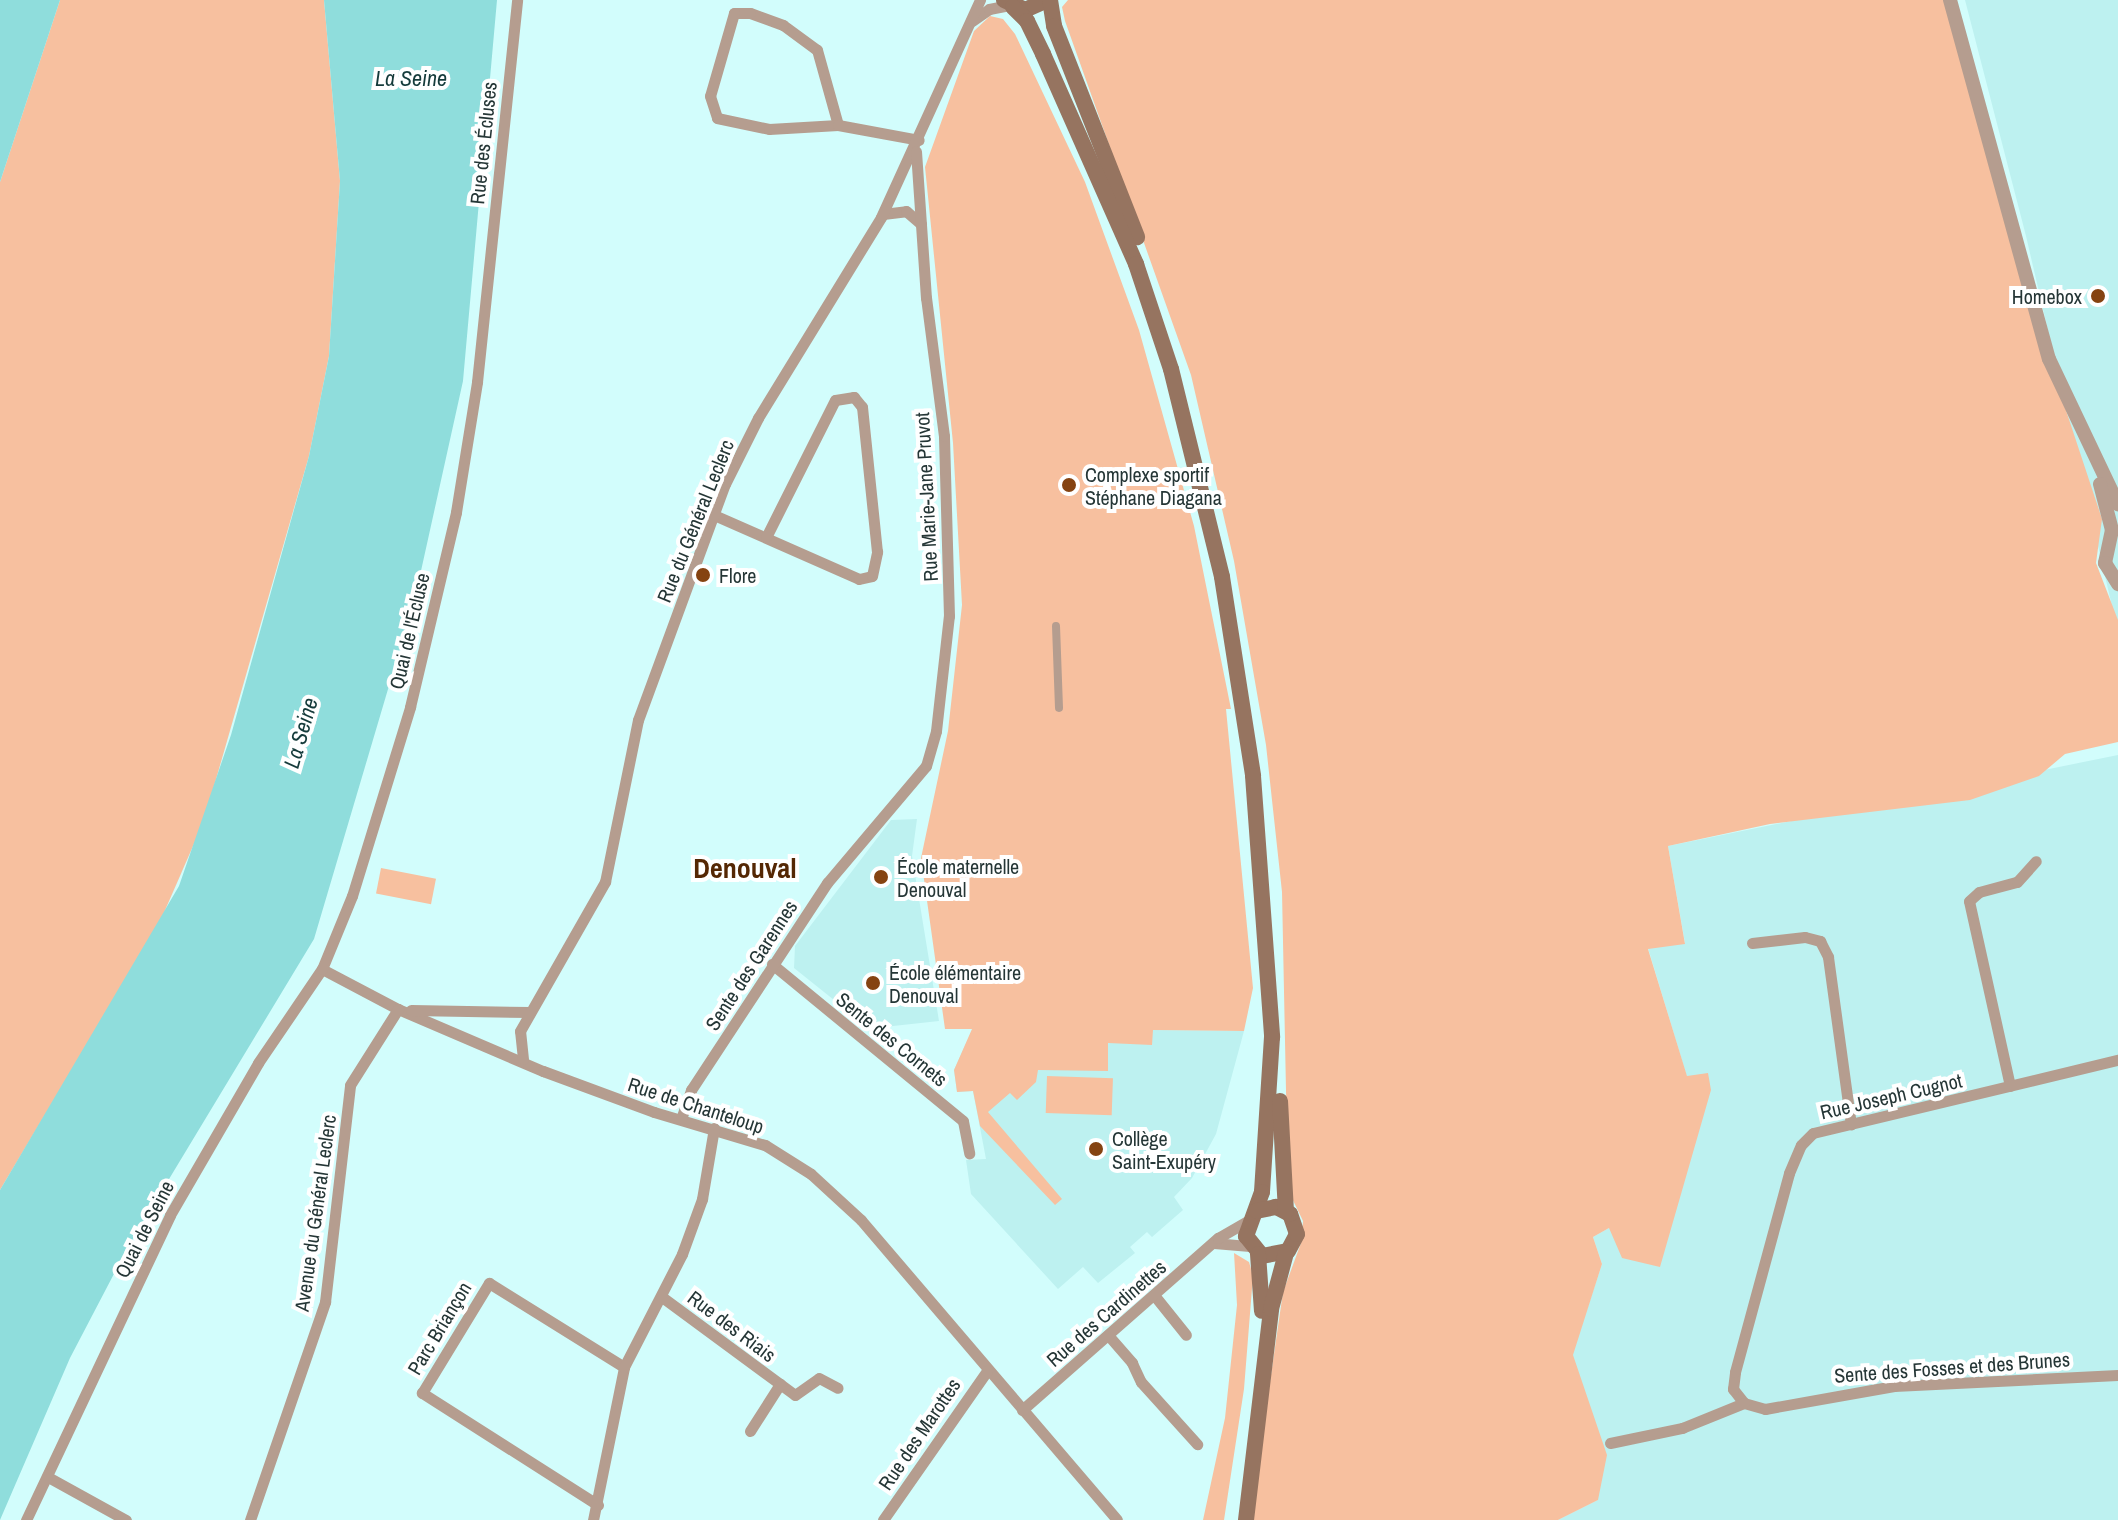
<!DOCTYPE html>
<meta charset="utf-8">
<style>
body{margin:0}
#map{position:relative;width:2118px;height:1520px;overflow:hidden;background:#d2fdfc;font-family:"Archivo Narrow",sans-serif}
div>[style]{position:absolute}
[style*='--x']{left:calc(var(--x)*1px);top:calc(var(--y)*1px);width:calc(var(--w)*1px);rotate:calc(var(--a)*1deg)}
.built>*{inset:0;background:#bdf1f0}
.green>*{inset:0;background:#f7c09f;transform-origin:0 0}
.water>*{inset:0;background:#8fdddc}
.pedestrian>*{height:8px;margin:-4px;padding:0 4px;transform-origin:4px;border-radius:4px;background:#b59d8f}
.minor>*{height:11px;margin:-5.5px;padding:0 5.5px;transform-origin:5.5px;border-radius:5.5px;background:#b59d8f}
.tertiary>*{height:14px;margin:-7px;padding:0 7px;transform-origin:7px;border-radius:7px;background:#b59d8f}
.secondary>*{height:16px;margin:-8px;padding:0 8px;transform-origin:8px;border-radius:8px;background:#967460}
.dots>*{width:22px;height:22px;translate:-50% -50%;box-sizing:border-box;border:4px solid #fff;border-radius:50%}
span{translate:-50% -50%;white-space:nowrap;text-align:center;line-height:1.15;-webkit-text-stroke:8px #fff;paint-order:stroke}
.street-label{font-size:20px;color:#253636}
.poi-label{font-size:20px;color:#253636}
.right{translate:-100% -50%;text-align:right}
.left{translate:0 -50%;text-align:left}
.water-label{font-size:22px;color:#153b3b;font-style:italic}
.district-label{font-size:28px;color:#542704;font-weight:700}
</style>
<div id="map">
<div class="built">
<i style="clip-path:polygon(1965px 0,2118px 0,2118px 632px,2026px 236px)"></i>
<i style="clip-path:polygon(2118px 755px,2118px 1520px,1558px 1520px,1598px 1500px,1572px 1355px,1602px 1264px,1593px 1237px,1609px 1228px,1687px 1077px,1648px 948px,1685px 943px,1668px 846px)"></i>
<i style="clip-path:polygon(917px 819px,912px 856px,939px 1021px,884px 1027px,877px 1035px,866px 1026px,868px 1022px,859px 1020px,794px 968px,795px 946px,891px 820px)"></i>
<i style="clip-path:polygon(973px 1028px,1244px 1031px,1216px 1134px,1192px 1178px,1174px 1197px,1183px 1210px,1152px 1237px,1147px 1232px,1130px 1247px,1135px 1253px,1098px 1283px,1083px 1267px,1058px 1289px,971px 1194px,966px 1160px,986px 1159px,973px 1091px,957px 1092px,954px 1070px)"></i>
</div>
<div class="green">
<i style="clip-path:polygon(60px 0,324px 0,340px 181px,329px 356px,309px 456px,204px 821px,159px 924px,0 1190px,0 182px)"></i>
<i style="clip-path:polygon(1068px 0,1950px 0,2049px 359px,2102px 519px,2096px 563px,2118px 620px,2118px 742px,2065px 754px,2039px 776px,1970px 800px,1770px 824px,1668px 846px,1685px 944px,1648px 949px,1687px 1076px,1708px 1073px,1711px 1090px,1660px 1267px,1622px 1258px,1609px 1228px,1593px 1237px,1602px 1264px,1573px 1355px,1607px 1455px,1598px 1500px,1558px 1520px,1250px 1520px,1283px 1292px,1301px 1243px,1303px 1221px,1288px 1190px,1282px 892px,1266px 745px,1234px 561px,1191px 375px,1065px 21px,1062px 7px)"></i>
<i style="clip-path:polygon(990px 16px,1003px 19px,1015px 34px,1085px 182px,1139px 330px,1194px 526px,1231px 709px,1226px 709px,1253px 988px,1244px 1031px,1153px 1030px,1152px 1045px,1108px 1043px,1108px 1071px,1038px 1070px,1036px 1082px,1017px 1100px,1010px 1093px,988px 1112px,1062px 1199px,1055px 1205px,980px 1126px,973px 1091px,957px 1092px,954px 1070px,972px 1029px,945px 1029px,921px 858px,948px 731px,962px 605px,953px 443px,925px 167px,974px 31px)"></i>
<i style="left:381px;top:868px;width:56px;height:26px;rotate:11deg"></i>
<i style="left:1047px;top:1076px;width:66px;height:37px;rotate:2deg"></i>
<i style="clip-path:polygon(1234px 1253px,1249px 1262px,1253px 1276px,1244px 1389px,1224px 1520px,1203px 1520px,1225px 1418px,1237px 1305px)"></i>
</div>
<div class="water">
<i style="clip-path:polygon(0 0,60px 0,0 182px)"></i>
<i style="clip-path:polygon(324px 0,497px 0,463px 381px,415px 598px,314px 939px,128px 1247px,70px 1358px,0 1520px,0 1190px,179px 886px,231px 735px,309px 456px,329px 356px,340px 181px)"></i>
</div>
<div class="pedestrian">
<i style="--x:1056;--y:626;--w:82;--a:87.9"></i>
</div>
<div class="minor">
<i style="--x:972;--y:21;--w:21;--a:-35"></i>
<i style="--x:989;--y:9;--w:21;--a:-11"></i>
<i style="--x:838;--y:125;--w:78;--a:-105.6"></i>
<i style="--x:817;--y:50;--w:42;--a:-143.7"></i>
<i style="--x:783;--y:25;--w:35;--a:-160"></i>
<i style="--x:750;--y:13;--w:16;--a:180"></i>
<i style="--x:734;--y:13;--w:86;--a:106.1"></i>
<i style="--x:710;--y:96;--w:23;--a:72"></i>
<i style="--x:717;--y:118;--w:53;--a:11.9"></i>
<i style="--x:769;--y:129;--w:69;--a:-3.3"></i>
<i style="--x:838;--y:125;--w:82;--a:10.5"></i>
<i style="--x:883;--y:214;--w:23;--a:-7"></i>
<i style="--x:906;--y:211;--w:20;--a:41"></i>
<i style="--x:714;--y:515;--w:158;--a:23.8"></i>
<i style="--x:859;--y:579;--w:13;--a:-13"></i>
<i style="--x:872;--y:576;--w:25;--a:-78"></i>
<i style="--x:877;--y:552;--w:146;--a:-95.9"></i>
<i style="--x:862;--y:407;--w:13;--a:-129"></i>
<i style="--x:854;--y:397;--w:19;--a:171"></i>
<i style="--x:835;--y:400;--w:153;--a:116.7"></i>
<i style="--x:1752;--y:943;--w:53;--a:-6.5"></i>
<i style="--x:1805;--y:937;--w:16;--a:15"></i>
<i style="--x:1820;--y:941;--w:18;--a:63"></i>
<i style="--x:1828;--y:957;--w:169;--a:82.2"></i>
<i style="--x:772;--y:964;--w:247;--a:39.4"></i>
<i style="--x:963;--y:1121;--w:33;--a:79"></i>
<i style="--x:322;--y:969;--w:86;--a:27.8"></i>
<i style="--x:398;--y:1009;--w:158;--a:23.2"></i>
<i style="--x:543;--y:1071;--w:118;--a:20.3"></i>
<i style="--x:654;--y:1112;--w:116;--a:16.6"></i>
<i style="--x:765;--y:1145;--w:54;--a:32.2"></i>
<i style="--x:811;--y:1174;--w:68;--a:42.6"></i>
<i style="--x:861;--y:1220;--w:394;--a:49.5"></i>
<i style="--x:411;--y:1010;--w:119;--a:1"></i>
<i style="--x:523;--y:1059;--w:28;--a:-96"></i>
<i style="--x:520;--y:1031;--w:172;--a:-60.3"></i>
<i style="--x:605;--y:882;--w:165;--a:-78.5"></i>
<i style="--x:638;--y:720;--w:252;--a:-69.8"></i>
<i style="--x:725;--y:484;--w:74;--a:-63.4"></i>
<i style="--x:758;--y:418;--w:236;--a:-58.5"></i>
<i style="--x:881;--y:217;--w:239;--a:-65.5"></i>
<i style="--x:2010;--y:1086;--w:189;--a:-102.5"></i>
<i style="--x:1969;--y:901;--w:13;--a:-42"></i>
<i style="--x:1979;--y:892;--w:39;--a:-15"></i>
<i style="--x:2017;--y:882;--w:28;--a:-48"></i>
<i style="--x:681;--y:1119;--w:31;--a:-71"></i>
<i style="--x:691;--y:1090;--w:248;--a:-56.7"></i>
<i style="--x:827;--y:883;--w:153;--a:-49.8"></i>
<i style="--x:926;--y:766;--w:36;--a:-74"></i>
<i style="--x:936;--y:731;--w:116;--a:-83.6"></i>
<i style="--x:949;--y:616;--w:180;--a:-91.6"></i>
<i style="--x:944;--y:436;--w:139;--a:-97.4"></i>
<i style="--x:926;--y:298;--w:147;--a:-93.9"></i>
<i style="--x:1214;--y:1243;--w:36;--a:5"></i>
<i style="--x:1154;--y:1295;--w:51;--a:51.3"></i>
<i style="--x:662;--y:1297;--w:165;--a:36.4"></i>
<i style="--x:795;--y:1395;--w:29;--a:-35"></i>
<i style="--x:819;--y:1378;--w:21;--a:28"></i>
<i style="--x:1108;--y:1335;--w:37;--a:49"></i>
<i style="--x:1132;--y:1363;--w:21;--a:65"></i>
<i style="--x:1141;--y:1382;--w:84;--a:47.9"></i>
<i style="--x:1744;--y:1403;--w:18;--a:-128"></i>
<i style="--x:1733;--y:1389;--w:17;--a:-83"></i>
<i style="--x:1735;--y:1372;--w:206;--a:-74.8"></i>
<i style="--x:1789;--y:1173;--w:30;--a:-67"></i>
<i style="--x:1801;--y:1145;--w:17;--a:-45"></i>
<i style="--x:1813;--y:1133;--w:314;--a:-13.5"></i>
<i style="--x:1744;--y:1403;--w:22;--a:16"></i>
<i style="--x:1765;--y:1409;--w:131;--a:-10.1"></i>
<i style="--x:1894;--y:1386;--w:224;--a:-2.8"></i>
<i style="--x:1022;--y:1410;--w:261;--a:-41.3"></i>
<i style="--x:1218;--y:1238;--w:34;--a:-30"></i>
<i style="--x:750;--y:1431;--w:56;--a:-57.4"></i>
<i style="--x:1610;--y:1443;--w:74;--a:-11.8"></i>
<i style="--x:1682;--y:1428;--w:67;--a:-22"></i>
<i style="--x:48;--y:1477;--w:89;--a:28.9"></i>
<i style="--x:598;--y:1505;--w:209;--a:-147.5"></i>
<i style="--x:422;--y:1393;--w:129;--a:-58.7"></i>
<i style="--x:489;--y:1283;--w:159;--a:31.9"></i>
<i style="--x:26;--y:1520;--w:337;--a:-64.7"></i>
<i style="--x:170;--y:1215;--w:176;--a:-59.9"></i>
<i style="--x:258;--y:1063;--w:114;--a:-55.8"></i>
<i style="--x:322;--y:969;--w:79;--a:-67.7"></i>
<i style="--x:352;--y:896;--w:198;--a:-72.9"></i>
<i style="--x:410;--y:707;--w:200;--a:-76.7"></i>
<i style="--x:456;--y:512;--w:132;--a:-80.8"></i>
<i style="--x:477;--y:382;--w:384;--a:-84"></i>
<i style="--x:250;--y:1520;--w:231;--a:-71"></i>
<i style="--x:325;--y:1302;--w:218;--a:-83.4"></i>
<i style="--x:350;--y:1085;--w:90;--a:-57.7"></i>
<i style="--x:593;--y:1520;--w:156;--a:-78.5"></i>
<i style="--x:624;--y:1367;--w:127;--a:-62.8"></i>
<i style="--x:682;--y:1254;--w:59;--a:-70"></i>
<i style="--x:702;--y:1199;--w:72;--a:-80.4"></i>
<i style="--x:883;--y:1520;--w:182;--a:-55.1"></i>
</div>
<div class="tertiary">
<i style="--x:1950;--y:0;--w:372;--a:74.6"></i>
<i style="--x:2049;--y:359;--w:161;--a:64.6"></i>
<i style="--x:2100;--y:484;--w:48;--a:75.4"></i>
<i style="--x:2112;--y:530;--w:34;--a:102"></i>
<i style="--x:2105;--y:563;--w:25;--a:58"></i>
</div>
<div class="secondary">
<i style="--x:1004;--y:0;--w:23;--a:25"></i>
<i style="--x:1025;--y:10;--w:24;--a:-24"></i>
<i style="--x:1050;--y:0;--w:26;--a:81"></i>
<i style="--x:1054;--y:26;--w:227;--a:68.5"></i>
<i style="--x:1013;--y:7;--w:20;--a:45"></i>
<i style="--x:1027;--y:21;--w:37;--a:64"></i>
<i style="--x:1043;--y:54;--w:230;--a:66.1"></i>
<i style="--x:1136;--y:264;--w:111;--a:71.6"></i>
<i style="--x:1171;--y:369;--w:214;--a:76.2"></i>
<i style="--x:1222;--y:577;--w:201;--a:81.1"></i>
<i style="--x:1253;--y:776;--w:262;--a:85.8"></i>
<i style="--x:1272;--y:1037;--w:155;--a:93.7"></i>
<i style="--x:1262;--y:1192;--w:47;--a:110"></i>
<i style="--x:1246;--y:1236;--w:26;--a:51"></i>
<i style="--x:1262;--y:1256;--w:26;--a:-11"></i>
<i style="--x:1288;--y:1251;--w:19;--a:-62"></i>
<i style="--x:1297;--y:1234;--w:21;--a:-109"></i>
<i style="--x:1290;--y:1214;--w:16;--a:-153"></i>
<i style="--x:1276;--y:1207;--w:20;--a:169"></i>
<i style="--x:1280;--y:1101;--w:110;--a:86.9"></i>
<i style="--x:1258;--y:1254;--w:57;--a:86"></i>
<i style="--x:1246;--y:1520;--w:212;--a:-83.2"></i>
<i style="--x:1271;--y:1309;--w:58;--a:-75"></i>
</div>
<div class="dots">
<i style="left:2098px;top:296px;background:#854311"></i>
<i style="left:1069px;top:485px;background:#854311"></i>
<i style="left:703px;top:575px;background:#854311"></i>
<i style="left:881px;top:877px;background:#854311"></i>
<i style="left:873px;top:983px;background:#854311"></i>
<i style="left:1096px;top:1149px;background:#854311"></i>
</div>
<div class="street-label">
<span style="left:483px;top:143px;rotate:-84deg">Rue des Écluses</span>
<span style="left:926px;top:497px;rotate:-93deg">Rue Marie-Jane Pruvot</span>
<span style="left:695px;top:521px;rotate:-68deg">Rue du Général Leclerc</span>
<span style="left:409px;top:631px;rotate:-77deg">Quai de l'Écluse</span>
<span style="left:751px;top:965px;rotate:-57deg">Sente des Garennes</span>
<span style="left:892px;top:1039px;rotate:39deg">Sente des Cornets</span>
<span style="left:1891px;top:1096px;rotate:-13deg">Rue Joseph Cugnot</span>
<span style="left:696px;top:1105px;rotate:18deg">Rue de Chanteloup</span>
<span style="left:315px;top:1213px;rotate:-82deg">Avenue du Général Leclerc</span>
<span style="left:144px;top:1229px;rotate:-63deg">Quai de Seine</span>
<span style="left:1106px;top:1313px;rotate:-41deg">Rue des Cardinettes</span>
<span style="left:732px;top:1326px;rotate:37deg">Rue des Riais</span>
<span style="left:439px;top:1328px;rotate:-59deg">Parc Briançon</span>
<span style="left:1952px;top:1367px;rotate:-4deg">Sente des Fosses et des Brunes</span>
<span style="left:919px;top:1434px;rotate:-56deg">Rue des Marottes</span>
</div>
<div class="poi-label">
<span class="right" style="left:2082px;top:296px">Homebox</span>
<span class="left" style="left:1085px;top:486px">Complexe sportif<br>Stéphane Diagana</span>
<span class="left" style="left:719px;top:575px">Flore</span>
<span class="left" style="left:897px;top:878px">École maternelle<br>Denouval</span>
<span class="left" style="left:889px;top:984px">École élémentaire<br>Denouval</span>
<span class="left" style="left:1112px;top:1150px">Collège<br>Saint-Exupéry</span>
</div>
<div class="water-label">
<span style="left:411px;top:79px">La Seine</span>
<span style="left:301px;top:733px;rotate:-74deg">La Seine</span>
</div>
<div class="district-label">
<span style="left:745px;top:868px">Denouval</span>
</div>
</div>
